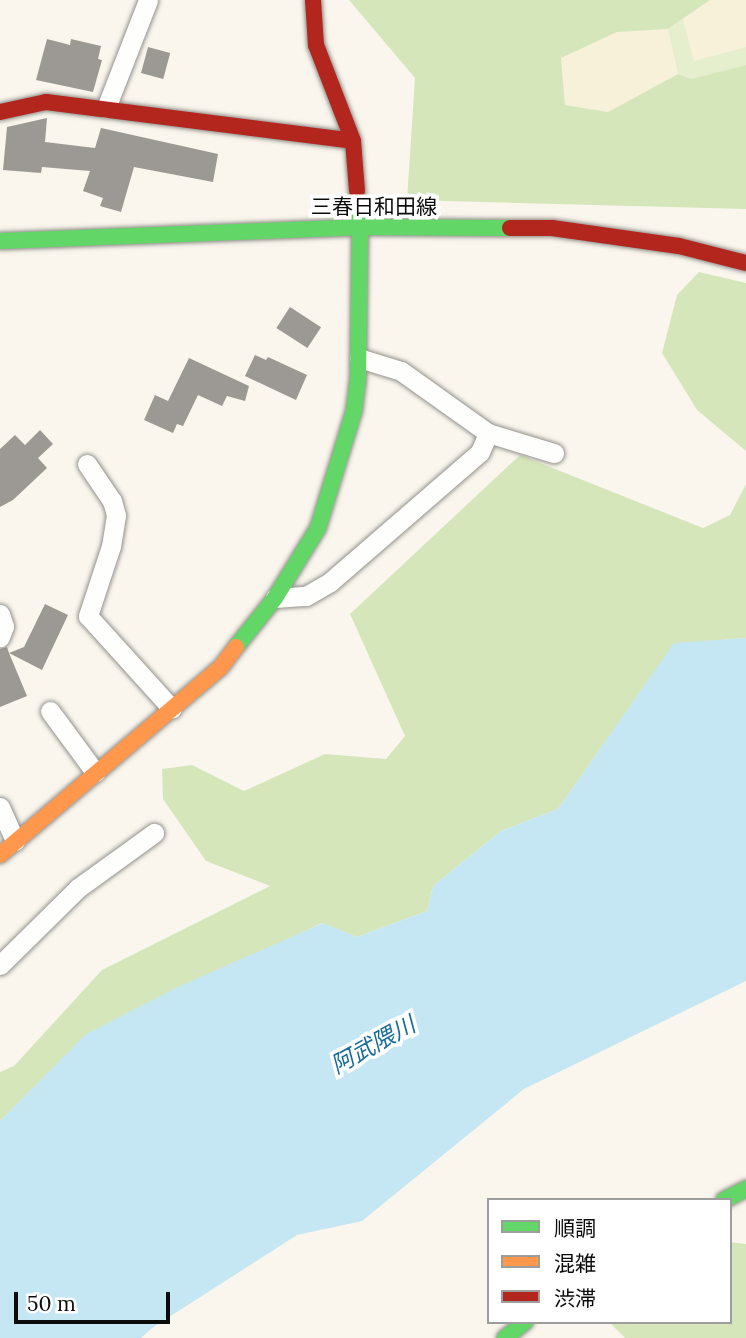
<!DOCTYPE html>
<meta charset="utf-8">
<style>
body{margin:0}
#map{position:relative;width:746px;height:1338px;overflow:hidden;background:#faf6ed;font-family:Lora,"Noto Sans JP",serif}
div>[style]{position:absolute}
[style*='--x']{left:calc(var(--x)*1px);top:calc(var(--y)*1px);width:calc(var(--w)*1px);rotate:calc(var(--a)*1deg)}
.farmland>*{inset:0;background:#f7f1d9}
.green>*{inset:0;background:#e5eecd}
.forest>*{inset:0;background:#d6e6bb}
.water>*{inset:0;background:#c4e7f3}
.building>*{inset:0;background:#9c9894;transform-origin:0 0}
.roads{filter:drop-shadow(0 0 2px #93918d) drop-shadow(0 0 2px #93918d)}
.street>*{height:19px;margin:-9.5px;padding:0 9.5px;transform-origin:9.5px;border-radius:9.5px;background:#fefefc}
.fast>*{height:16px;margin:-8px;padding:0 8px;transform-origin:8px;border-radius:8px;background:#63d668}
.slow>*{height:16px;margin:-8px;padding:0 8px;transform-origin:8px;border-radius:8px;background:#ff974d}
.jam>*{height:16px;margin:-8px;padding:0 8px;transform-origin:8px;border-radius:8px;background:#b3261e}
span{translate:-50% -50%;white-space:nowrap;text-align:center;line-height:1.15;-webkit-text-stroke:7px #fff;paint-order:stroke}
.street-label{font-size:21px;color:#0b0b0b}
.water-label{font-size:23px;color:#156c9b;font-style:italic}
.legend{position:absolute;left:487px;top:1198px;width:245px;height:126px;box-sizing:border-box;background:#fff;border:2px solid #9d9d9d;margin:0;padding:9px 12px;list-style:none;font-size:21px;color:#0b0b0b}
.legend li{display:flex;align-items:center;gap:14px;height:35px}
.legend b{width:35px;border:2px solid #9d9d9d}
.scale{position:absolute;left:14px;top:1292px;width:156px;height:32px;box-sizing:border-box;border:4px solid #0b0b0b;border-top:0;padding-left:9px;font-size:21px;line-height:24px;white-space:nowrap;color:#0b0b0b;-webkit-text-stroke:5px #fff;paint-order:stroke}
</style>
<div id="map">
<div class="farmland">
<i style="clip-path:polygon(710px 0,746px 0,746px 47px,694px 61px,683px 19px)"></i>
<i style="clip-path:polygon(668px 29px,678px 74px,608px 112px,565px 105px,561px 58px,617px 32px)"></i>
</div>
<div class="green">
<i style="clip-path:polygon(683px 19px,694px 61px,746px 47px,746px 65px,691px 79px,678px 74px,668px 29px)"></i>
</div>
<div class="forest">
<i style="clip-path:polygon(349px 0,710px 0,668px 29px,617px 32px,561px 58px,565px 105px,608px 112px,678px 74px,691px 79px,746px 65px,746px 209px,407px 200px,415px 78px)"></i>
<i style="clip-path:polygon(699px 272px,746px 283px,746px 451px,697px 410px,662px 353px,677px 295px)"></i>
<i style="clip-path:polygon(520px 455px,703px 528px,730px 515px,746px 484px,746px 638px,674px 644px,558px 809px,501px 831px,433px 886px,427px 911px,357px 937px,322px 923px,87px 1034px,0 1121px,0 1072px,14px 1066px,102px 970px,270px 886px,206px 861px,163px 799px,162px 769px,192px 765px,244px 791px,325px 754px,386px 759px,405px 736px,350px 614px)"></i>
<i style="clip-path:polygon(730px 1242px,746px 1244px,746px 1338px,625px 1338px,609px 1322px,730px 1322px)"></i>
</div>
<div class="water">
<i style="clip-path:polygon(746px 638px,746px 981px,524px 1089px,362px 1221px,297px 1235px,152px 1328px,141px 1338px,0 1338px,0 1121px,86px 1034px,178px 987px,323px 923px,357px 937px,427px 911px,433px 886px,501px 831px,558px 809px,674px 643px)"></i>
</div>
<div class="building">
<i style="clip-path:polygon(47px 39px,70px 45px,71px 39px,101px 46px,98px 59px,102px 60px,93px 92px,36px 80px)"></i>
<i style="left:148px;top:47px;width:23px;height:27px;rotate:15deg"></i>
<i style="clip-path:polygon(47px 118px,45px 142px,95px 148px,101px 128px,218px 154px,213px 182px,134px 167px,121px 212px,100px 206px,103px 198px,83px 191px,90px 171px,42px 167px,41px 173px,3px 170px,7px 127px)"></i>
<i style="left:290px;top:307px;width:37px;height:25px;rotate:33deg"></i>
<i style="clip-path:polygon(255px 355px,266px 360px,268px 357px,307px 375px,296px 400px,245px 376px)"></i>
<i style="clip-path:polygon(189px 358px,249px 386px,245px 401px,227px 396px,222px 406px,198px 395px,183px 426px,177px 424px,173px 433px,144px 420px,155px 395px,168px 401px)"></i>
<i style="clip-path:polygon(40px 430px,53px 444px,38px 458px,47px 468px,13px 500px,0 507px,0 449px,15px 435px,25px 445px)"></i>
<i style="clip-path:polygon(45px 604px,68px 615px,42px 670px,9px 653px,27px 696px,0 707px,0 649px,7px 647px,9px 653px,24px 647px)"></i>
</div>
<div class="roads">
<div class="street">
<i style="--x:106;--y:108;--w:116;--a:-68.7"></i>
<i style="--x:359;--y:358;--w:44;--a:17.2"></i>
<i style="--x:401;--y:371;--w:107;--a:35.5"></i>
<i style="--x:488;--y:433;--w:69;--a:16.9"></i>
<i style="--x:87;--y:464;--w:45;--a:56"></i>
<i style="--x:112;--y:501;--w:15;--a:74"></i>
<i style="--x:116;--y:515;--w:31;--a:99"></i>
<i style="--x:111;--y:546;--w:74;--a:108.2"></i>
<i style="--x:88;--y:616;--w:125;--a:47.9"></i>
<i style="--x:275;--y:598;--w:31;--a:-4"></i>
<i style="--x:306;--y:596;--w:28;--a:-30"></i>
<i style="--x:330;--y:582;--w:198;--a:-40.9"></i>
<i style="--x:480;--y:452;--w:21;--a:-67"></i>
<i style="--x:0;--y:614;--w:13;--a:72"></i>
<i style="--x:4;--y:626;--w:12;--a:110"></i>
<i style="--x:50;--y:711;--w:76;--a:53.6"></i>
<i style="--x:0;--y:807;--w:37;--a:66"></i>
<i style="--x:0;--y:965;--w:110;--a:-44.6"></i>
<i style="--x:78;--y:888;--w:94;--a:-35.9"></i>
</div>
<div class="fast">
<i style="--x:0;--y:241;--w:360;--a:-2.2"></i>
<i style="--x:360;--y:227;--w:150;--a:0.4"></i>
<i style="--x:236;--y:647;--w:63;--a:-51.5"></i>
<i style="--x:275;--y:598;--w:82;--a:-58.4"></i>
<i style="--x:318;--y:528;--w:122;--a:-72.9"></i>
<i style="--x:354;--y:411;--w:34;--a:-83"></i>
<i style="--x:358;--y:377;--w:150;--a:-89.2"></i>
<i style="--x:360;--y:227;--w:36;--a:-95"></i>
<i style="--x:724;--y:1200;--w:25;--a:-27"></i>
<i style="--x:505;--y:1338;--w:26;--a:-39"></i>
</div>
<div class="slow">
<i style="--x:0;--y:855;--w:290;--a:-40.4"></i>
<i style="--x:221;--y:667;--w:25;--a:-53"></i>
</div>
<div class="jam">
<i style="--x:313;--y:0;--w:45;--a:86.2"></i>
<i style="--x:316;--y:45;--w:103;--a:68.9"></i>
<i style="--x:353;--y:141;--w:50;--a:85.4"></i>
<i style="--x:0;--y:112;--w:47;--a:-12.3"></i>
<i style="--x:46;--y:102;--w:309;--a:7.2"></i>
<i style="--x:510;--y:228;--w:42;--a:0"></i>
<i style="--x:552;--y:228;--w:128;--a:8.1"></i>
<i style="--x:679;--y:246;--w:69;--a:14.2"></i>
</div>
</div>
<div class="street-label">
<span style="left:374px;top:207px">三春日和田線</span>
</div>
<div class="water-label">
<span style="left:373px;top:1045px;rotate:-29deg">阿武隈川</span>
</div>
<ul class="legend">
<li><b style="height:9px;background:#63d668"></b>順調</li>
<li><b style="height:9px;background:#ff974d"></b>混雑</li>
<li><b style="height:9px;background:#b3261e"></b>渋滞</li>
</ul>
<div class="scale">50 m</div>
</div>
